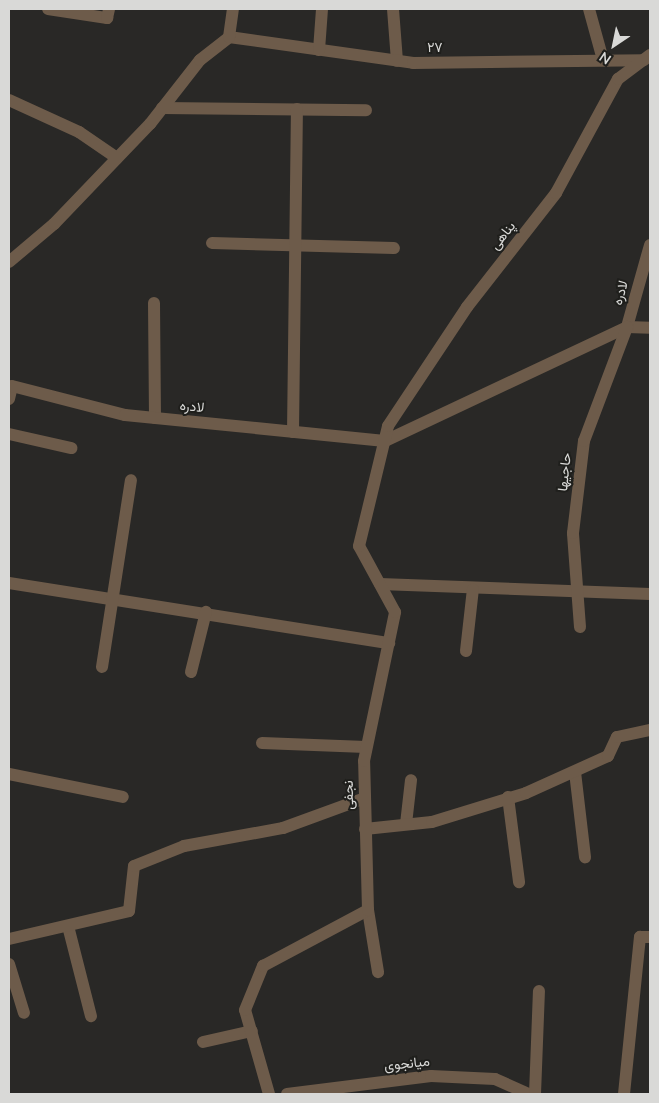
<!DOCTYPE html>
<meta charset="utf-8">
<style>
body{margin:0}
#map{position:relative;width:659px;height:1103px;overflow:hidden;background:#292826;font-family:"Nunito Sans",Vazirmatn,sans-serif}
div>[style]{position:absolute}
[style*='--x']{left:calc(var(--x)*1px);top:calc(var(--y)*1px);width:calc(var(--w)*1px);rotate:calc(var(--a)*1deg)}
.minor>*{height:12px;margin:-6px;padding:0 6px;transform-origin:6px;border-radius:6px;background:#6d5b4a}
span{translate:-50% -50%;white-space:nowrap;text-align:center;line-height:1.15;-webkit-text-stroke:4px #1f1f1c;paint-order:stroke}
.street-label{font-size:14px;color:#d9d9d7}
.frame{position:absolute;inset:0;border:10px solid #d9d9d7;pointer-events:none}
.north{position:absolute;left:589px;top:20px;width:50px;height:50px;-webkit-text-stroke:4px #1f1f1c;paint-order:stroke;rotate:214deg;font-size:14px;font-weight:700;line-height:20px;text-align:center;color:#d9d9d7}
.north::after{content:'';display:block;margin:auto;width:18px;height:22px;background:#d9d9d7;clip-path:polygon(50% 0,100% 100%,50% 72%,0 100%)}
</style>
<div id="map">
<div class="minor">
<i style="--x:48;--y:9;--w:60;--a:8.7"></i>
<i style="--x:107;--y:18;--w:9;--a:-77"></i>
<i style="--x:393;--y:9;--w:52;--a:85.6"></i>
<i style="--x:589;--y:9;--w:53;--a:74.6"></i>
<i style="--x:229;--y:37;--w:186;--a:8"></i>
<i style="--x:413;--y:63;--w:231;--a:-0.7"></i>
<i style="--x:319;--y:50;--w:41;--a:-85.8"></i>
<i style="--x:9;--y:100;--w:77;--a:24.6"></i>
<i style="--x:79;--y:132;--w:46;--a:34.4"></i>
<i style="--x:162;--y:108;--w:204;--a:0.6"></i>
<i style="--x:212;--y:243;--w:182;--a:1.6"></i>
<i style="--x:650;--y:245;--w:85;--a:105.7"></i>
<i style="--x:627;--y:327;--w:23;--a:2"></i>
<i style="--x:9;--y:262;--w:59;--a:-40.2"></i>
<i style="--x:54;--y:224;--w:139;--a:-46.2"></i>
<i style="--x:150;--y:124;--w:81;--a:-52"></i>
<i style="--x:200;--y:60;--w:37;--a:-38"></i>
<i style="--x:229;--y:37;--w:28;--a:-82"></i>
<i style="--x:154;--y:303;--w:115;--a:89.5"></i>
<i style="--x:9;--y:399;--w:13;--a:-77"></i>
<i style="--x:12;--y:386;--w:117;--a:14.4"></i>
<i style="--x:125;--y:415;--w:261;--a:5.7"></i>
<i style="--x:293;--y:432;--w:323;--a:-89.3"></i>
<i style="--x:9;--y:434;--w:64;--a:12.7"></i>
<i style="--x:385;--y:441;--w:268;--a:-25.2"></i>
<i style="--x:9;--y:583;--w:385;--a:9"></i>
<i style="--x:380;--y:584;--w:270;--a:2.1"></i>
<i style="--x:580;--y:627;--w:94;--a:-94.3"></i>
<i style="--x:573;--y:533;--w:93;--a:-83.2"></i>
<i style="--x:584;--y:441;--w:122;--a:-69.3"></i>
<i style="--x:466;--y:651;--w:62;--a:-83.6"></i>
<i style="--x:102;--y:667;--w:189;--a:-81.2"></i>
<i style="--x:191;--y:672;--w:62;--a:-76"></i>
<i style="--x:262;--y:743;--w:104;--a:2.2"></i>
<i style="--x:575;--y:772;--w:86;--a:83.3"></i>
<i style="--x:9;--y:774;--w:116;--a:11.4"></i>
<i style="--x:508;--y:797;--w:86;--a:82.6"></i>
<i style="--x:406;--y:824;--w:44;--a:-83.5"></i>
<i style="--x:365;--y:829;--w:67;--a:-6"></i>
<i style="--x:432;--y:822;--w:98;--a:-17.1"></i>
<i style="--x:526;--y:793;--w:90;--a:-24.3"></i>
<i style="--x:608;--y:756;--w:21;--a:-65"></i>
<i style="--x:617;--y:737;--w:34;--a:-12"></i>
<i style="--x:368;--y:910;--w:63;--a:80.8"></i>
<i style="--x:68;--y:926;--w:93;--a:75.7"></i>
<i style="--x:9;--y:939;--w:123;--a:-13.1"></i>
<i style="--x:129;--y:911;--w:45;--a:-83.7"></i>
<i style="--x:134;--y:866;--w:54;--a:-21.8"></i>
<i style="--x:184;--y:846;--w:101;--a:-10.3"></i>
<i style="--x:283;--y:828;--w:87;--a:-20.1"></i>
<i style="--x:9;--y:964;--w:51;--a:73"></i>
<i style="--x:203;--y:1042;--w:50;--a:-12.7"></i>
<i style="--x:269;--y:1094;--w:87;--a:-105.9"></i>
<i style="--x:245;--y:1010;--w:48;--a:-67.8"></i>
<i style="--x:263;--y:966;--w:119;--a:-28.1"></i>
<i style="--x:368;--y:910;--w:149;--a:-91.5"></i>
<i style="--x:364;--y:761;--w:152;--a:-78.2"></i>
<i style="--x:395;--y:612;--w:75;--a:-118.6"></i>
<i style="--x:359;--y:546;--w:123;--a:-76.4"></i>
<i style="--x:388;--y:426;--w:143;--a:-56.4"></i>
<i style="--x:467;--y:307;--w:145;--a:-52"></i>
<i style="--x:556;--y:193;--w:130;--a:-61.5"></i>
<i style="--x:618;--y:79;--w:40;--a:-37"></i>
<i style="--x:287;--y:1094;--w:145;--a:-7.1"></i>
<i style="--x:431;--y:1076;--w:64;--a:2.7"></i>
<i style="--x:495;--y:1079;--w:36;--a:24"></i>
<i style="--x:535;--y:1094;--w:103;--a:-87.8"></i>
<i style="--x:624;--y:1094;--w:158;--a:-84.2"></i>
<i style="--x:640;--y:937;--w:10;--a:0"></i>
</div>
<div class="street-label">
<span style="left:435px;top:48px;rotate:-1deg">۲۷</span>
<span style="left:503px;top:236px;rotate:-52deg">پناهی</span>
<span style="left:621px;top:293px;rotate:-74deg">لادره</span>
<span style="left:192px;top:407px;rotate:6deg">لادره</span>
<span style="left:565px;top:472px;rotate:-84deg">حاجیها</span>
<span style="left:349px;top:795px;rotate:-91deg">نجفی</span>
<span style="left:407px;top:1064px;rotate:-6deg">میانجوی</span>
</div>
<div class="frame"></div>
<div class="north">N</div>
</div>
